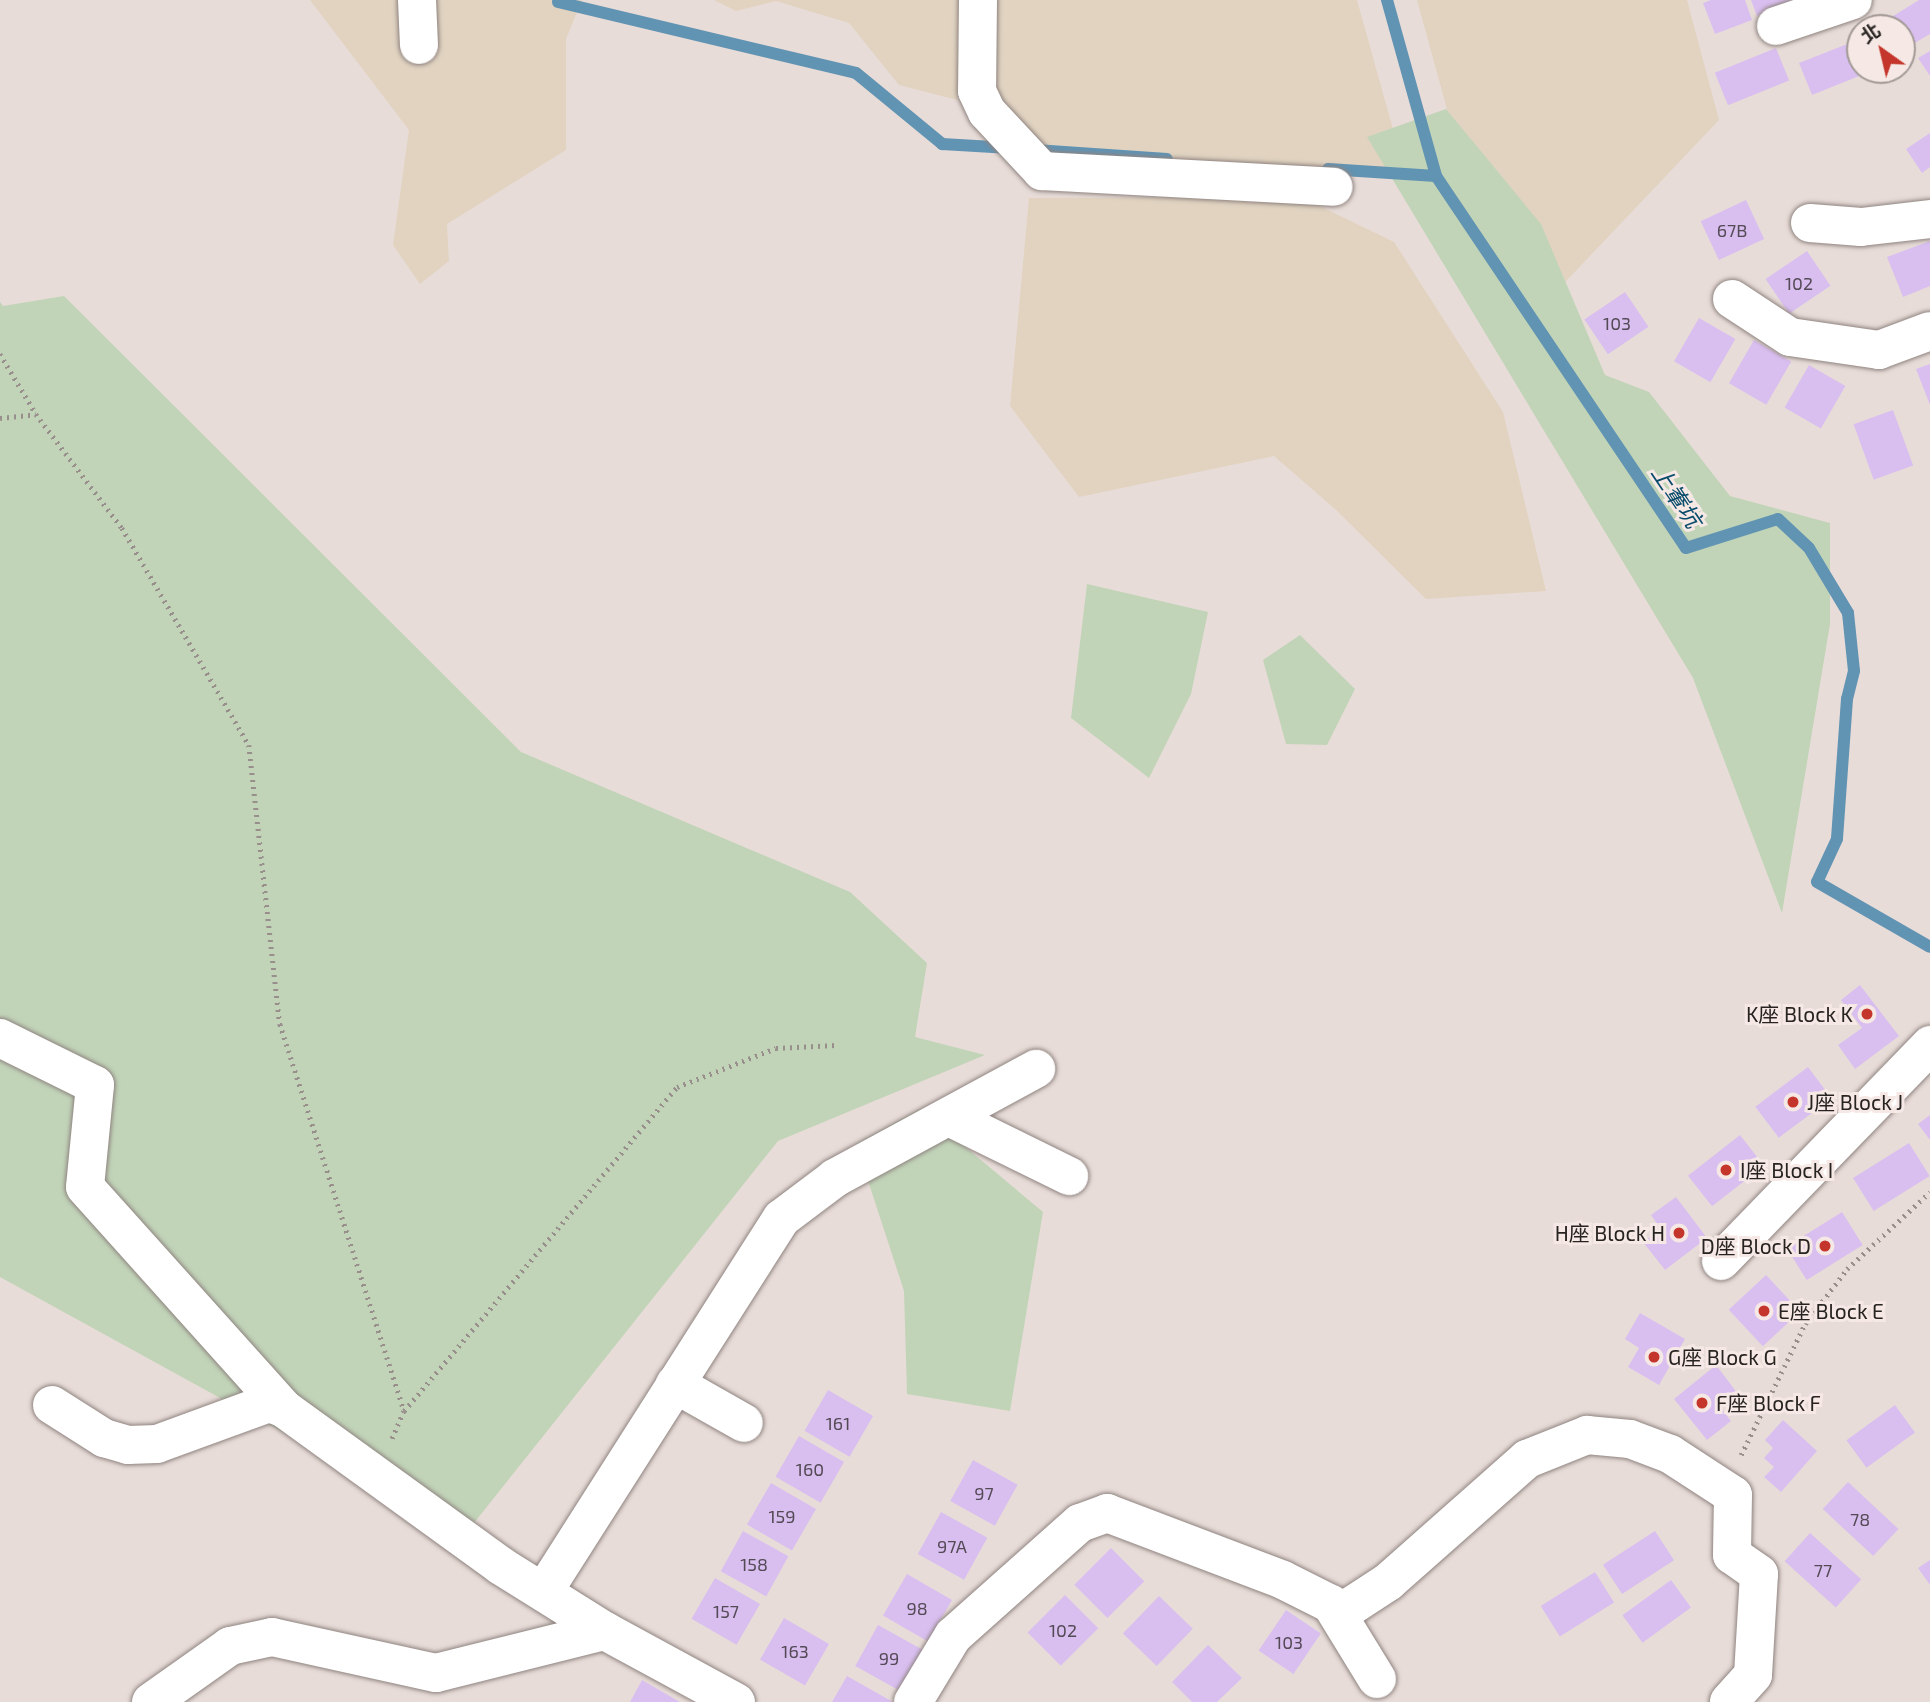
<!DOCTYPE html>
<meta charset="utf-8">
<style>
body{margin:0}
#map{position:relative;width:1930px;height:1702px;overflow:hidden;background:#e8dcd8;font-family:"Exo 2","Noto Sans TC",sans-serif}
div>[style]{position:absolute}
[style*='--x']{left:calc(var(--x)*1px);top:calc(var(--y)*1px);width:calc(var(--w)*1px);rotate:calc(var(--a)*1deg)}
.industrial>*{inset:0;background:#e1d3c0}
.green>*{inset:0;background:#c1d4b8}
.stream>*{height:12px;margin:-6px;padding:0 6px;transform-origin:6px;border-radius:6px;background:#6193b3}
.building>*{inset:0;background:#d9bff0;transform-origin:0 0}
.path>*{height:4.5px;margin-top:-2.25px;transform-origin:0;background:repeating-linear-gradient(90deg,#988f8c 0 2px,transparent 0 7px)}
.roads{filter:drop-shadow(0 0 2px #8f8480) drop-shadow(0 0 2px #8f8480)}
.minor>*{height:38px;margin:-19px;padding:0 19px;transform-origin:19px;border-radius:19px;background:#fff}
.dots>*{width:19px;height:19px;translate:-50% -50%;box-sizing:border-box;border:4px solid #f6e9e5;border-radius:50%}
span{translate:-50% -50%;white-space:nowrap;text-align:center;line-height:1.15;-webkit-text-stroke:6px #f6e9e5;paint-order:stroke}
.number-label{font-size:18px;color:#544a55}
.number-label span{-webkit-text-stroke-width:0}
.poi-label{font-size:21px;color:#272321}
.right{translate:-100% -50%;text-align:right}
.left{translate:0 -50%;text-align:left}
.water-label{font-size:23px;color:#094c6c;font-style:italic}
.north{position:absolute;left:1846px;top:14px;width:70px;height:70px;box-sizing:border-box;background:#f6e9e5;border:2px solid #a39a97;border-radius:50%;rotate:326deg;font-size:19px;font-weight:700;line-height:28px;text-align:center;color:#272321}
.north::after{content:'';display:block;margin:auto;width:24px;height:32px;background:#c4362b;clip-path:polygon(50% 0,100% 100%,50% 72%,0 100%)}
</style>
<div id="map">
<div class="industrial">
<i style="clip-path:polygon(310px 0,582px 0,566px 39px,566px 150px,447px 224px,449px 261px,420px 284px,393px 245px,409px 130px)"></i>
<i style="clip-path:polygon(714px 0,963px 0,957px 100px,899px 85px,849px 23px,776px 1px,736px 11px)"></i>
<i style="clip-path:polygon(992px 0,1357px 0,1406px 176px,1048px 157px,999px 104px,988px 64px)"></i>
<i style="clip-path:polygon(1417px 0,1687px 0,1719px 120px,1551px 297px,1462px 164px)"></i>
<i style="clip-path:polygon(1301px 197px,1394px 242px,1503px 412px,1546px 591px,1426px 599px,1335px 509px,1274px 456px,1079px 497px,1010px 406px,1029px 198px)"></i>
</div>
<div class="green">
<i style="clip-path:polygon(1446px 109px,1541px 224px,1605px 375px,1649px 392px,1730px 496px,1830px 523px,1830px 624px,1782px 913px,1693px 678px,1367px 137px)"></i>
<i style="clip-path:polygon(64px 296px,521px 752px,850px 892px,927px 963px,915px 1037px,985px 1055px,778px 1141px,466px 1533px,0 1277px,0 302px,3px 306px)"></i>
<i style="clip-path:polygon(1087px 584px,1208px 612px,1191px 694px,1149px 778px,1071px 718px)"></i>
<i style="clip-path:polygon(1300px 635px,1355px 689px,1327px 745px,1286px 744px,1263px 660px)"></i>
<i style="clip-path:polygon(920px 1109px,1043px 1212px,1010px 1411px,907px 1394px,904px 1291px,856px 1144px)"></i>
</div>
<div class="stream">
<i style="--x:1387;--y:0;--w:183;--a:74.4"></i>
<i style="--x:1436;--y:176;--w:448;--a:56.1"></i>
<i style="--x:1686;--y:548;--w:96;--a:-17.5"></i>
<i style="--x:1778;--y:519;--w:42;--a:43.1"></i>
<i style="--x:1809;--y:548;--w:76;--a:59"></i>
<i style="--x:1848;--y:613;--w:58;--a:84.1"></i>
<i style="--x:1854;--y:671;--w:29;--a:104"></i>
<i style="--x:1847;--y:699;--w:140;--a:94.1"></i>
<i style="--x:1837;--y:839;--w:47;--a:114.9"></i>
<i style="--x:1817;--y:882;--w:130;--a:29.9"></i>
<i style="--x:558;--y:2;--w:306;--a:13.4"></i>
<i style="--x:856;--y:73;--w:112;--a:39.5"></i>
<i style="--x:942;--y:144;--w:68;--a:3.4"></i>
<i style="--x:1035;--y:150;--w:132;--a:3.9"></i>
<i style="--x:1328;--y:169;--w:108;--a:3.7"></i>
</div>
<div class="building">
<i style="clip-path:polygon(1711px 0,1745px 0,1752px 20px,1715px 34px,1703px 3px)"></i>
<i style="clip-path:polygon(1751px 0,1791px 0,1792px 3px,1757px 16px)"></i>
<i style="clip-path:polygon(1919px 0,1930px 0,1930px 34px,1908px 47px,1902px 28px,1896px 28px,1890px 18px)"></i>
<i style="clip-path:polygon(1860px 39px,1860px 70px,1874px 70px,1812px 95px,1799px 63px)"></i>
<i style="left:1776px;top:48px;width:35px;height:66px;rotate:68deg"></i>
<i style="clip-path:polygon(1930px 51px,1930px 76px,1918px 58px)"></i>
<i style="clip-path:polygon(1930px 133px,1930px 167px,1922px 173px,1906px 149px)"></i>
<i style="left:1746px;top:200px;width:43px;height:50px;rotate:65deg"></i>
<i style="clip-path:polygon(1930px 241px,1930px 286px,1903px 297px,1887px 257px)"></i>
<i style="left:1807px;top:251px;width:42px;height:50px;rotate:56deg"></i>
<i style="left:1625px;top:292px;width:42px;height:49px;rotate:56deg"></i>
<i style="left:1699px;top:318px;width:42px;height:50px;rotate:30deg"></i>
<i style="left:1754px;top:340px;width:43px;height:50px;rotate:30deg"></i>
<i style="clip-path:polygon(1930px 364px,1930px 405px,1916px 369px)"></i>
<i style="left:1809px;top:365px;width:42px;height:49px;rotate:30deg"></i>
<i style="left:1893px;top:410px;width:59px;height:42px;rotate:70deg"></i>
<i style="clip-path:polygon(1860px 985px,1899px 1036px,1855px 1069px,1838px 1045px,1862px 1028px,1841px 1000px)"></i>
<i style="left:1808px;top:1067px;width:39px;height:66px;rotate:53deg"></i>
<i style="clip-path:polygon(1930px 1115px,1930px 1140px,1918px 1124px)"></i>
<i style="left:1740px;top:1135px;width:39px;height:66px;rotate:52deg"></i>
<i style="left:1909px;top:1143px;width:39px;height:66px;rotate:58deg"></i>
<i style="clip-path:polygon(1676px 1197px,1707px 1238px,1665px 1270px,1643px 1242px,1661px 1229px,1651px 1215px)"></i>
<i style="left:1842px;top:1212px;width:39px;height:66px;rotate:58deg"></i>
<i style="left:1766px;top:1275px;width:50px;height:51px;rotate:47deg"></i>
<i style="clip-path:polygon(1640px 1313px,1685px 1339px,1659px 1385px,1628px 1367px,1639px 1348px,1625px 1339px)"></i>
<i style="clip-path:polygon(1716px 1365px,1738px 1394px,1721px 1408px,1731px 1421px,1707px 1440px,1674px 1399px)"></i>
<i style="left:828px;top:1390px;width:52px;height:47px;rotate:30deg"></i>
<i style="left:1895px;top:1405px;width:34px;height:60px;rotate:54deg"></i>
<i style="clip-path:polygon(1783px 1420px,1817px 1451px,1781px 1492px,1764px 1477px,1774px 1467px,1764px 1458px,1773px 1448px,1765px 1440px)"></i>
<i style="left:799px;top:1436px;width:52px;height:47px;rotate:30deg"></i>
<i style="left:973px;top:1460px;width:51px;height:47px;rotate:29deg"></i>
<i style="left:1848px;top:1482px;width:69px;height:37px;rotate:43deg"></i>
<i style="left:771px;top:1483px;width:52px;height:48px;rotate:30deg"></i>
<i style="left:941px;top:1512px;width:53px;height:48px;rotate:29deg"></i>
<i style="left:743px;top:1531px;width:52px;height:46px;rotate:29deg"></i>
<i style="left:1655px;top:1531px;width:35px;height:62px;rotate:57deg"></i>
<i style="left:1810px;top:1533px;width:69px;height:38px;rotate:42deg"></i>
<i style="left:1111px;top:1548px;width:47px;height:52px;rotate:45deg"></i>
<i style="clip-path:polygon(1930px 1560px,1930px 1585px,1918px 1568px)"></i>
<i style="left:1595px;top:1572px;width:36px;height:64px;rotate:58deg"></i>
<i style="left:907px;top:1574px;width:52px;height:48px;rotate:30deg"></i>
<i style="left:715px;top:1578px;width:52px;height:47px;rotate:30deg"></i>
<i style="left:1671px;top:1580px;width:34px;height:60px;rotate:54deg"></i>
<i style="left:1065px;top:1595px;width:47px;height:53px;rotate:45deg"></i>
<i style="left:1159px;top:1596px;width:47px;height:52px;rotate:44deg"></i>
<i style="left:1286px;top:1610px;width:42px;height:49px;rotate:34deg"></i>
<i style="left:784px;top:1618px;width:52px;height:48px;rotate:30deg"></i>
<i style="left:878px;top:1625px;width:53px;height:47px;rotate:29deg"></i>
<i style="clip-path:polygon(1208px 1645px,1242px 1678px,1217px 1702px,1192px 1702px,1172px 1682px)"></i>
<i style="clip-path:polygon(847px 1676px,893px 1702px,832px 1702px)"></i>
<i style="clip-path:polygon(642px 1680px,680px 1702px,630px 1702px)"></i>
</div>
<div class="path">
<i style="--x:0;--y:354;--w:70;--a:59"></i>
<i style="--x:0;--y:418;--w:36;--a:-6"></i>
<i style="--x:36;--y:414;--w:143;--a:53"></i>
<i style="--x:122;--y:528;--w:251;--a:59.7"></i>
<i style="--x:249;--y:745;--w:281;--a:83.7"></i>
<i style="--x:280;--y:1024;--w:406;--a:72.2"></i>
<i style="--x:404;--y:1411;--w:34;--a:113"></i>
<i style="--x:404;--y:1411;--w:424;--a:-49.9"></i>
<i style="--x:677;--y:1087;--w:106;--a:-21.5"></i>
<i style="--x:776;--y:1048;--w:60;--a:-2.9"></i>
<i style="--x:1741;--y:1455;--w:146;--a:-64"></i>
<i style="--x:1805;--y:1324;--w:69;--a:-52.6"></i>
<i style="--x:1847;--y:1269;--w:113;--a:-42.9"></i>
</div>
<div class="roads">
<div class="minor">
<i style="--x:417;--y:0;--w:45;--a:87.5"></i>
<i style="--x:978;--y:0;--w:91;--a:90.6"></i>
<i style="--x:977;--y:91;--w:23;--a:65"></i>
<i style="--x:987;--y:112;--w:81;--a:47"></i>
<i style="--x:1042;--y:171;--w:292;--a:3.1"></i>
<i style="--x:1776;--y:26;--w:81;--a:-18.7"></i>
<i style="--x:1810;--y:223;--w:51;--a:4.5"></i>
<i style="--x:1861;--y:227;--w:69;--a:-6.6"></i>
<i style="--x:1732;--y:299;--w:69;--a:33.2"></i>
<i style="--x:1790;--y:337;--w:90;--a:8.3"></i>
<i style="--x:1879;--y:350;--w:54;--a:-20.4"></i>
<i style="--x:0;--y:1038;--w:106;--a:26.3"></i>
<i style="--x:95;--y:1085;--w:102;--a:95.6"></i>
<i style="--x:85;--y:1187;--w:297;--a:48.1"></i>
<i style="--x:949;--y:1117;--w:134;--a:26.2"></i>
<i style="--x:1721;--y:1261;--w:301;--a:-45.9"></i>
<i style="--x:675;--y:1384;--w:79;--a:29.5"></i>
<i style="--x:52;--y:1405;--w:62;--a:32.4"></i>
<i style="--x:104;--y:1438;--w:25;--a:16"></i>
<i style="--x:128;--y:1445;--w:29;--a:-2"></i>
<i style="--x:157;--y:1444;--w:119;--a:-20.1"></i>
<i style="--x:269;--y:1403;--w:15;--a:20"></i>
<i style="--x:283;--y:1408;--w:269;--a:35.9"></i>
<i style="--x:501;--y:1566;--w:123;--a:32"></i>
<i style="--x:605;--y:1631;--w:149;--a:28.5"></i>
<i style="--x:544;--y:1591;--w:442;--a:-57.5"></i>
<i style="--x:782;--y:1218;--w:66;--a:-37"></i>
<i style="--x:835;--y:1178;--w:229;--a:-28.5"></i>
<i style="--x:1339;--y:1614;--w:59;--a:-33.1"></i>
<i style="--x:1388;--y:1582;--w:186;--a:-41.5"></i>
<i style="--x:1527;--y:1459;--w:65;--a:-21.8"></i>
<i style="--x:1587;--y:1435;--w:43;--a:5.3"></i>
<i style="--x:1630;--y:1439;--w:43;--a:20.6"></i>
<i style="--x:1670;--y:1454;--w:75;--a:33.1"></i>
<i style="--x:1733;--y:1495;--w:60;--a:91"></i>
<i style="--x:1732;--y:1555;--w:33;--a:35"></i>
<i style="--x:1759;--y:1574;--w:101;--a:93.4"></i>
<i style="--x:1753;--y:1675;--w:36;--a:132"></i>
<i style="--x:151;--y:1702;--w:97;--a:-35.3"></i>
<i style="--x:230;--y:1646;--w:43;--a:-12.1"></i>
<i style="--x:272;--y:1637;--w:168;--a:12.4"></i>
<i style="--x:436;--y:1673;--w:174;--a:-14"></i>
<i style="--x:913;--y:1702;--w:77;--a:-58.8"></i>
<i style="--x:953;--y:1636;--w:170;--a:-41.7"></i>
<i style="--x:1080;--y:1523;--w:29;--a:-20"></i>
<i style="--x:1107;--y:1513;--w:188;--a:20.8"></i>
<i style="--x:1283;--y:1580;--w:54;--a:26.6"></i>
<i style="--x:1331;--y:1604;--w:88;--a:58.5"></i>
</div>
</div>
<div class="dots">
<i style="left:1867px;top:1014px;background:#c4362b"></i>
<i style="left:1793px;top:1102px;background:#c4362b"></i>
<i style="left:1726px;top:1170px;background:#c4362b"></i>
<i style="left:1679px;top:1233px;background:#c4362b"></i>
<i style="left:1825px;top:1246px;background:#c4362b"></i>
<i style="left:1764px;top:1311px;background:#c4362b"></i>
<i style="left:1654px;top:1357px;background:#c4362b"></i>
<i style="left:1702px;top:1403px;background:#c4362b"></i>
</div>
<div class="number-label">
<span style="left:1732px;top:230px">67B</span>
<span style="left:1799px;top:283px">102</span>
<span style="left:1617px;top:323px">103</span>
<span style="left:838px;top:1423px">161</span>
<span style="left:810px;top:1469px">160</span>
<span style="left:984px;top:1493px">97</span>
<span style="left:782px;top:1516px">159</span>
<span style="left:1860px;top:1519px">78</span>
<span style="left:952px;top:1546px">97A</span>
<span style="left:754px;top:1564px">158</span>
<span style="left:1823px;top:1570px">77</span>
<span style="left:917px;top:1608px">98</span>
<span style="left:726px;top:1611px">157</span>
<span style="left:1063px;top:1630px">102</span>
<span style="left:1289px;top:1642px">103</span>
<span style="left:795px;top:1651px">163</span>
<span style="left:889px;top:1658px">99</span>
</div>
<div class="poi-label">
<span class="right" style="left:1853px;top:1014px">K座 Block K</span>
<span class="left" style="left:1807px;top:1102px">J座 Block J</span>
<span class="left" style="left:1740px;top:1170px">I座 Block I</span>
<span class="right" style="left:1665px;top:1233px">H座 Block H</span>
<span class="right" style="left:1811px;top:1246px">D座 Block D</span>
<span class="left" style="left:1778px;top:1311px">E座 Block E</span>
<span class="left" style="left:1668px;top:1357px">G座 Block G</span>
<span class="left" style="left:1716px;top:1403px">F座 Block F</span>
</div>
<div class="water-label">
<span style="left:1677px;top:496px;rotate:56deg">上輋坑</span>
</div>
<div class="north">北</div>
</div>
